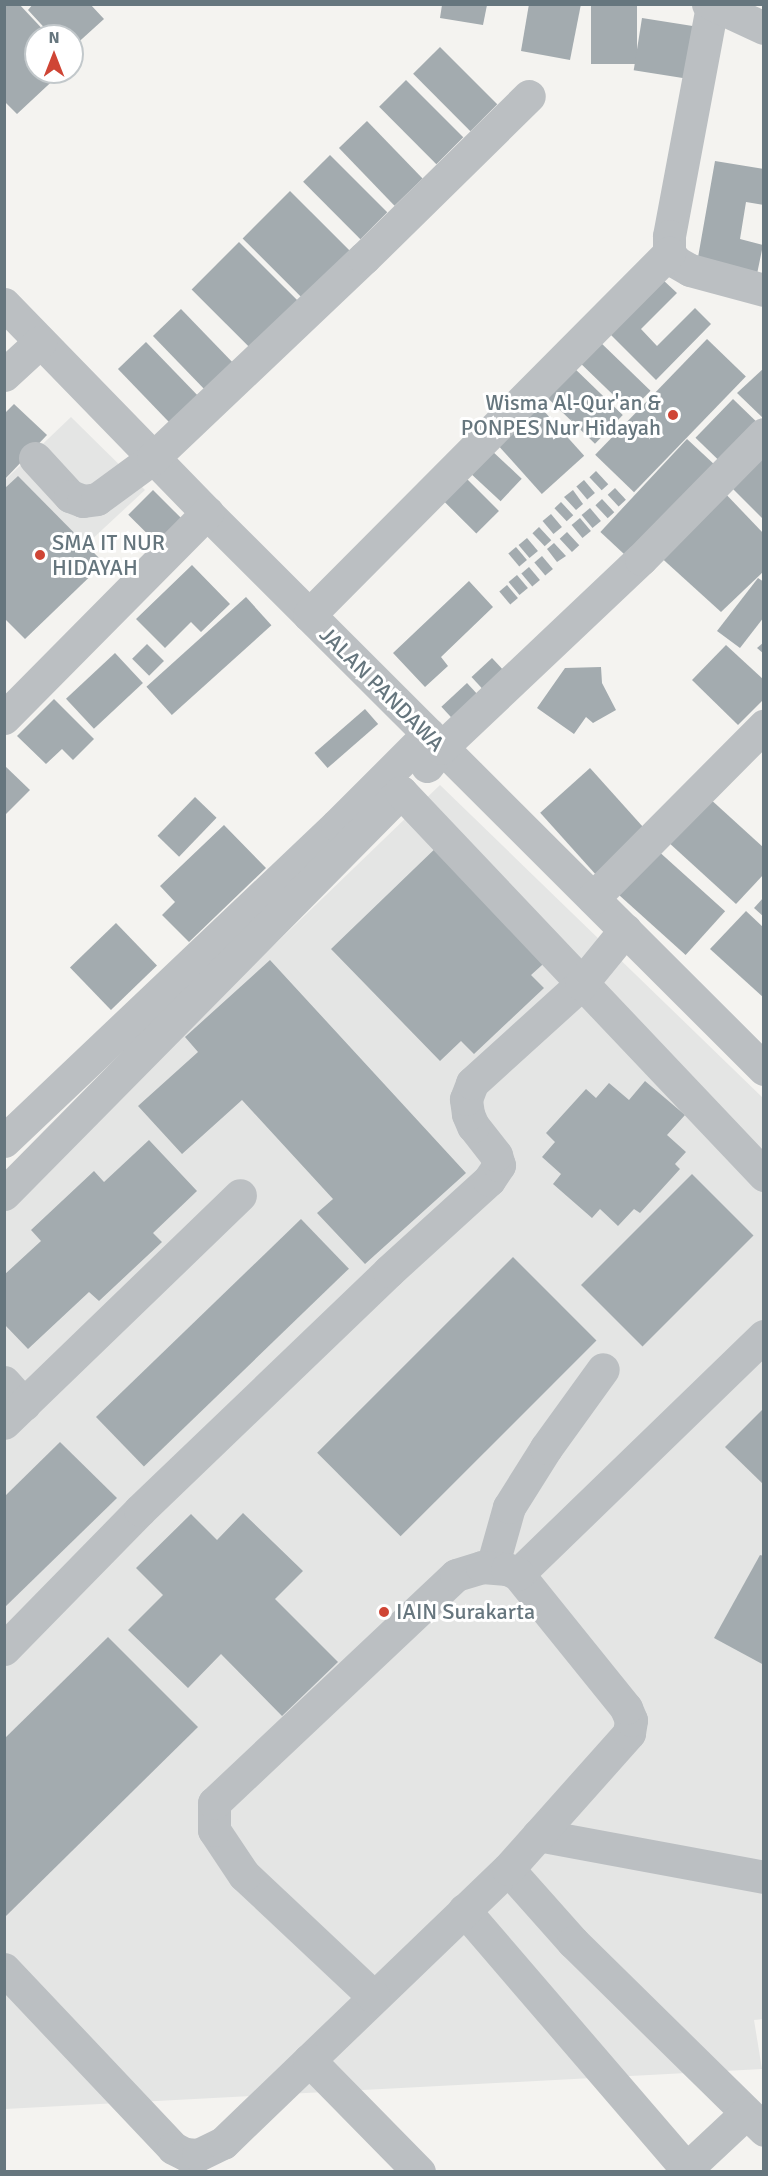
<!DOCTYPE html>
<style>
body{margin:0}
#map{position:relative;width:768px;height:2176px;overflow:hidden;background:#f4f3f0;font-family:Signika,sans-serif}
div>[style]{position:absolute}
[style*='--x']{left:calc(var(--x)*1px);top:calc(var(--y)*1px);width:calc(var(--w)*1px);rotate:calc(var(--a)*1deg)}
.built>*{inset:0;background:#e4e5e4}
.building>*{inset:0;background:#a3abaf;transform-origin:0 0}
.minor>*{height:33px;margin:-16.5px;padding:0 16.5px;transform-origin:16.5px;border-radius:16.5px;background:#bbbfc2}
.dots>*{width:16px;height:16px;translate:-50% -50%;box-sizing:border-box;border:3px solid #fff;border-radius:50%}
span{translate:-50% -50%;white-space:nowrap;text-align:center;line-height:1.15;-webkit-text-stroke:6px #fff;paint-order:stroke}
.poi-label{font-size:22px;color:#66767e}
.right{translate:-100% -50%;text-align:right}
.left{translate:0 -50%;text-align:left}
.street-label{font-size:22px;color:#66767e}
.frame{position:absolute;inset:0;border:6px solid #66767e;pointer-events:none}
.north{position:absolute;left:24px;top:24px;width:60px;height:60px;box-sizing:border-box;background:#fff;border:2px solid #c2c8cb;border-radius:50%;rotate:0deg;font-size:16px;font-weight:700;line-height:24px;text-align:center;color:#66767e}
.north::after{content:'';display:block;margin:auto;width:21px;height:27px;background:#cf4535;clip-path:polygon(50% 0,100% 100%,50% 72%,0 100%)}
</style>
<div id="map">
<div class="built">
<i style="clip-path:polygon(71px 417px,145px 490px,5px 620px,5px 480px)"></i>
<i style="clip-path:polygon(440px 785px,763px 1098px,764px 2019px,754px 2020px,762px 2069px,5px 2109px,5px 1205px)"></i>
</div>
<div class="building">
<i style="clip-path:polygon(4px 4px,19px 4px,49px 36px,36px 36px,36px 72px,62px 72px,17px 114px,4px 101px)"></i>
<i style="clip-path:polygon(33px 4px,90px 4px,104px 19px,72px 48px,72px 36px,52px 36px,28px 10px)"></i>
<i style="clip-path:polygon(529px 4px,581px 4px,570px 60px,521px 51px)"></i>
<i style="left:591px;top:4px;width:46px;height:60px"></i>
<i style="clip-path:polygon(442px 5px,487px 5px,483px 25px,440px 18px)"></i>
<i style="left:642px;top:18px;width:56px;height:53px;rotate:9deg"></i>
<i style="left:440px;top:47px;width:81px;height:38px;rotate:45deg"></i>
<i style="left:406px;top:80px;width:81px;height:38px;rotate:45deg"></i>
<i style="left:367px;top:121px;width:80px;height:39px;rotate:46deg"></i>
<i style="left:330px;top:155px;width:81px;height:38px;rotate:45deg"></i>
<i style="clip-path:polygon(715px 161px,764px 169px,764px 205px,746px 202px,740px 239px,763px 245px,757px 274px,697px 263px)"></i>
<i style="left:290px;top:191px;width:85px;height:67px;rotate:45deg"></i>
<i style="left:239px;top:242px;width:86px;height:67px;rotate:45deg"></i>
<i style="clip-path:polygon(662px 279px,677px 293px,641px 329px,657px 346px,695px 308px,711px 324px,656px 380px,608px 332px)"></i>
<i style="left:181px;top:309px;width:81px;height:39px;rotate:46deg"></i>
<i style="left:707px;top:339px;width:54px;height:161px;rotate:44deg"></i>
<i style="left:598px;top:340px;width:73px;height:29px;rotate:44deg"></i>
<i style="left:146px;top:342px;width:80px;height:39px;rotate:46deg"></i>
<i style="left:571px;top:365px;width:72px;height:40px;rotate:44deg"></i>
<i style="clip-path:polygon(764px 368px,764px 419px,737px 393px)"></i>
<i style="left:733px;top:399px;width:33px;height:54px;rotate:44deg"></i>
<i style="left:534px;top:400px;width:75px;height:57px;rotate:48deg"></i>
<i style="clip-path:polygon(14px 404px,47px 435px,4px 480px,4px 414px)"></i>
<i style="left:687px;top:439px;width:40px;height:127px;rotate:43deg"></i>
<i style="clip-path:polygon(764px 445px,764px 520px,726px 482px)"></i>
<i style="left:491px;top:450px;width:42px;height:31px;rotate:43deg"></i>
<i style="left:596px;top:471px;width:18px;height:9px;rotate:47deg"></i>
<i style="clip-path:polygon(18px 476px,104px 563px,25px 639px,4px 618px,4px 489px)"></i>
<i style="left:465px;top:477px;width:48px;height:32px;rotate:45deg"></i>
<i style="left:584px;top:480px;width:17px;height:10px;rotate:50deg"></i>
<i style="left:615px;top:488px;width:16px;height:10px;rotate:47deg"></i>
<i style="clip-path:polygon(721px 489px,764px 534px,764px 571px,721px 612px,656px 553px)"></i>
<i style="left:153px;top:490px;width:44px;height:35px;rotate:45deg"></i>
<i style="clip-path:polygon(573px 490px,583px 504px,576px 510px,564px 497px)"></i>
<i style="left:602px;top:499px;width:18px;height:9px;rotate:47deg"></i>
<i style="left:561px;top:502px;width:18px;height:9px;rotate:47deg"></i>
<i style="left:590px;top:508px;width:17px;height:11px;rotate:50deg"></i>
<i style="left:551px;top:514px;width:17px;height:11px;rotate:50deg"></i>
<i style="left:580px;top:518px;width:17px;height:11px;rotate:50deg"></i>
<i style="left:539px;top:527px;width:18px;height:9px;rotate:47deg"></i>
<i style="left:567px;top:532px;width:18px;height:10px;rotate:47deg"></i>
<i style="left:527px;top:538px;width:17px;height:11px;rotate:50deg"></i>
<i style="clip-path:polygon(554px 543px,566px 556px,557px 562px,547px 549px)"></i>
<i style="left:516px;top:547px;width:17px;height:10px;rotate:50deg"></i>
<i style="left:542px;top:556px;width:17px;height:10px;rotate:50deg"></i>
<i style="clip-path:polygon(192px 565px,230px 604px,201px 632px,191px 622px,165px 648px,136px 619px)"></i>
<i style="left:529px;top:567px;width:17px;height:10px;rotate:50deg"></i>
<i style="left:517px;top:575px;width:17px;height:11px;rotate:50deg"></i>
<i style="clip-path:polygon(758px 578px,764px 582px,764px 617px,740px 648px,717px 631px)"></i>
<i style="clip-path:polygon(469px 581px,493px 607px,441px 657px,448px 666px,425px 687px,393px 653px)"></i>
<i style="left:507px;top:585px;width:17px;height:10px;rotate:50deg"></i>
<i style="left:246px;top:597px;width:38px;height:134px;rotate:48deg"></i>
<i style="clip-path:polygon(764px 642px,764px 654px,757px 648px)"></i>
<i style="left:147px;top:644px;width:24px;height:21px;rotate:45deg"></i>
<i style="clip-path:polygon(726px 645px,764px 680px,764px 699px,738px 725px,692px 680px)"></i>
<i style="left:115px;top:653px;width:41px;height:67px;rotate:47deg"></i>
<i style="left:492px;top:658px;width:25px;height:28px;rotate:47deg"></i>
<i style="clip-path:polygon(601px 667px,602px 683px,616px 710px,593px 723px,586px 717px,574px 734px,537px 708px,565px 668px)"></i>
<i style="left:467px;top:683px;width:19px;height:35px;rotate:47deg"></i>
<i style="clip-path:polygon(54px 699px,94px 739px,73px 760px,62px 749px,46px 764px,17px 736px)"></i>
<i style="left:365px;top:709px;width:20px;height:67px;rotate:49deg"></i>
<i style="clip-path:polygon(4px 765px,30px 790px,4px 816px)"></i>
<i style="left:590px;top:768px;width:90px;height:67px;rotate:48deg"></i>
<i style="left:195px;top:797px;width:30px;height:54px;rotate:44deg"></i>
<i style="clip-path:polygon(708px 797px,764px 848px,764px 874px,736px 904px,667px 841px)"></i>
<i style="clip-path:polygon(224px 825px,266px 868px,189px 942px,162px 915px,175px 902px,160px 886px)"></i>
<i style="clip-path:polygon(442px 842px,552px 956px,531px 975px,544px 988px,474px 1054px,461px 1041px,440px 1061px,331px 949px)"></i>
<i style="left:656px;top:849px;width:93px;height:59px;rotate:42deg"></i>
<i style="clip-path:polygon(764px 897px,764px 917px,754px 908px)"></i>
<i style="clip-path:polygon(746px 911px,764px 928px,764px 998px,710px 949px)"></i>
<i style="left:116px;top:923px;width:59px;height:64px;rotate:46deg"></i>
<i style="clip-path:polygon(270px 960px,466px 1173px,365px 1264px,317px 1213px,333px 1199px,242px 1100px,182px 1154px,138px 1106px,198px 1052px,185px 1037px)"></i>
<i style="clip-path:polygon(645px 1081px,685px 1115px,667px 1135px,686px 1152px,675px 1164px,680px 1169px,640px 1213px,634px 1209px,618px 1226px,600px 1209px,592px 1218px,553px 1184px,561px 1174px,542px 1157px,555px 1142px,546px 1133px,586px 1089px,596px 1098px,609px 1083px,629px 1100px)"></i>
<i style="clip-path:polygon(149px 1140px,197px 1191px,153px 1233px,162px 1242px,99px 1301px,89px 1292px,28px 1349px,4px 1324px,4px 1275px,41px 1241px,31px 1230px,94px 1171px,104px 1182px)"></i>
<i style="left:692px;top:1174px;width:87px;height:157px;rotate:45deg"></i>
<i style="left:301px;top:1219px;width:69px;height:285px;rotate:46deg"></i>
<i style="left:513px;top:1257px;width:118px;height:277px;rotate:45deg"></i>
<i style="clip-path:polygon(764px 1408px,764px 1485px,725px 1447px)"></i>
<i style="clip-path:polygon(60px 1442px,117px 1498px,4px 1608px,4px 1497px)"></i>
<i style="clip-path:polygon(243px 1513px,303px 1571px,275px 1599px,338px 1662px,282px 1716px,221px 1654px,188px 1688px,128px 1630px,163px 1595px,136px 1568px,191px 1514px,217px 1540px)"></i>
<i style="clip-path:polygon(760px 1555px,764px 1556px,764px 1665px,714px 1638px)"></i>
<i style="clip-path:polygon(108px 1637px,198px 1727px,4px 1918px,4px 1739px)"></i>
</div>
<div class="minor">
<i style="--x:708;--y:4;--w:4;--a:27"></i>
<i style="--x:712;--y:6;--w:234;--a:100.6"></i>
<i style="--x:669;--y:236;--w:17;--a:90"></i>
<i style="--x:669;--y:253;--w:11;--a:52"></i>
<i style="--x:676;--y:262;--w:16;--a:30"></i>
<i style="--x:690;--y:270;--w:77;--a:15.1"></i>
<i style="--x:712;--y:4;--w:57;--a:24.8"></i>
<i style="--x:4;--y:304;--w:291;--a:45.8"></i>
<i style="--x:207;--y:513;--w:787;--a:44.95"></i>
<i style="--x:4;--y:375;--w:49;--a:-42.5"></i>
<i style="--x:35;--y:458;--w:52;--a:47.4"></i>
<i style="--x:70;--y:496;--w:14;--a:21"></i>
<i style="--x:83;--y:501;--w:14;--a:-8"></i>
<i style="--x:97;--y:499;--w:69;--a:-36.2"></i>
<i style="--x:153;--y:458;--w:291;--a:-43.5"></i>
<i style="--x:364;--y:258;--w:231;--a:-44.5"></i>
<i style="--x:309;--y:615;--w:511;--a:-45.16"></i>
<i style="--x:4;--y:718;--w:289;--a:-45.3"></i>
<i style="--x:427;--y:766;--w:23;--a:-52"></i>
<i style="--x:441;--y:748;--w:275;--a:-43.4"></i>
<i style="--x:641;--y:559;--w:175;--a:-45.5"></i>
<i style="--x:593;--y:898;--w:243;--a:-45.2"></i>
<i style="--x:4;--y:1141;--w:459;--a:-43.5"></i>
<i style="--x:337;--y:825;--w:129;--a:-45"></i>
<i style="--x:4;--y:1194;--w:565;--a:-45.36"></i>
<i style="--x:401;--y:792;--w:528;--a:46.54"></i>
<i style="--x:4;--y:1382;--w:30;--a:48"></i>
<i style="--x:4;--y:1423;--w:328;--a:-44"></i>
<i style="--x:492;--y:1567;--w:62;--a:-74.2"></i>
<i style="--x:509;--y:1507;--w:70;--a:-57.9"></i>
<i style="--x:546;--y:1448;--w:97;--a:-54.2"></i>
<i style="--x:4;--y:1649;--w:194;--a:-45.6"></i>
<i style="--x:140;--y:1510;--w:345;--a:-43.8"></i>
<i style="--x:389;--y:1271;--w:135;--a:-42.3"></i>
<i style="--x:489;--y:1180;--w:18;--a:-56"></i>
<i style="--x:499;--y:1165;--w:10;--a:-107"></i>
<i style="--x:496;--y:1155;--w:37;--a:-128"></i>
<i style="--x:473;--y:1126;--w:13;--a:-113"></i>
<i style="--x:468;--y:1114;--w:15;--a:-98"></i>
<i style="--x:466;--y:1099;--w:17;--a:-69"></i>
<i style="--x:472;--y:1083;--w:147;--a:-42.2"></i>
<i style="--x:581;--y:984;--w:70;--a:-50.8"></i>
<i style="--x:538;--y:1835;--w:230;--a:10.5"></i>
<i style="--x:508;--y:1869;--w:98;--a:48.3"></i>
<i style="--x:573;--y:1942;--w:268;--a:44.5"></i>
<i style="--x:464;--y:1910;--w:340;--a:49.3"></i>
<i style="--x:4;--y:1969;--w:246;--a:46.6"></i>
<i style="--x:173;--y:2148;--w:13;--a:27"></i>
<i style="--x:185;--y:2154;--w:13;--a:4"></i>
<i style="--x:198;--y:2155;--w:28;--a:-26"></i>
<i style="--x:223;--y:2143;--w:395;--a:-43.9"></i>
<i style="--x:508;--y:1869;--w:182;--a:-48.3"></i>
<i style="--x:629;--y:1733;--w:13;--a:-81"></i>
<i style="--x:631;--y:1720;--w:13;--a:-113"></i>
<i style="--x:626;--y:1708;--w:172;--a:-128.9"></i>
<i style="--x:518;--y:1574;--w:342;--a:-44.1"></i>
<i style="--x:374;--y:1997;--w:178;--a:-136.8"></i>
<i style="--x:244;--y:1875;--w:54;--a:-123.7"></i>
<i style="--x:214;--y:1830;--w:27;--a:-90"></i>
<i style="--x:214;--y:1803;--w:332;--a:-43.3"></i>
<i style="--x:456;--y:1575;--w:27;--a:-17"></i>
<i style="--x:482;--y:1567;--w:25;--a:5"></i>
<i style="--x:507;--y:1569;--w:12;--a:24"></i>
<i style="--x:309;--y:2060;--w:157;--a:45.5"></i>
<i style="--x:683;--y:2172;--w:86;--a:-43.1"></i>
</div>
<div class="dots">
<i style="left:673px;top:415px;background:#cf4535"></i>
<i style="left:40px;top:555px;background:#cf4535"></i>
<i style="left:384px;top:1612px;background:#cf4535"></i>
</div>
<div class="poi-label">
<span class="right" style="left:661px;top:415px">Wisma Al-Qur'an &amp;<br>PONPES Nur Hidayah</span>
<span class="left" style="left:52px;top:555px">SMA IT NUR<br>HIDAYAH</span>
<span class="left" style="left:396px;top:1612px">IAIN Surakarta</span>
</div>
<div class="street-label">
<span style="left:382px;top:689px;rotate:45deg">JALAN PANDAWA</span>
</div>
<div class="frame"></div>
<div class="north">N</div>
</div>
